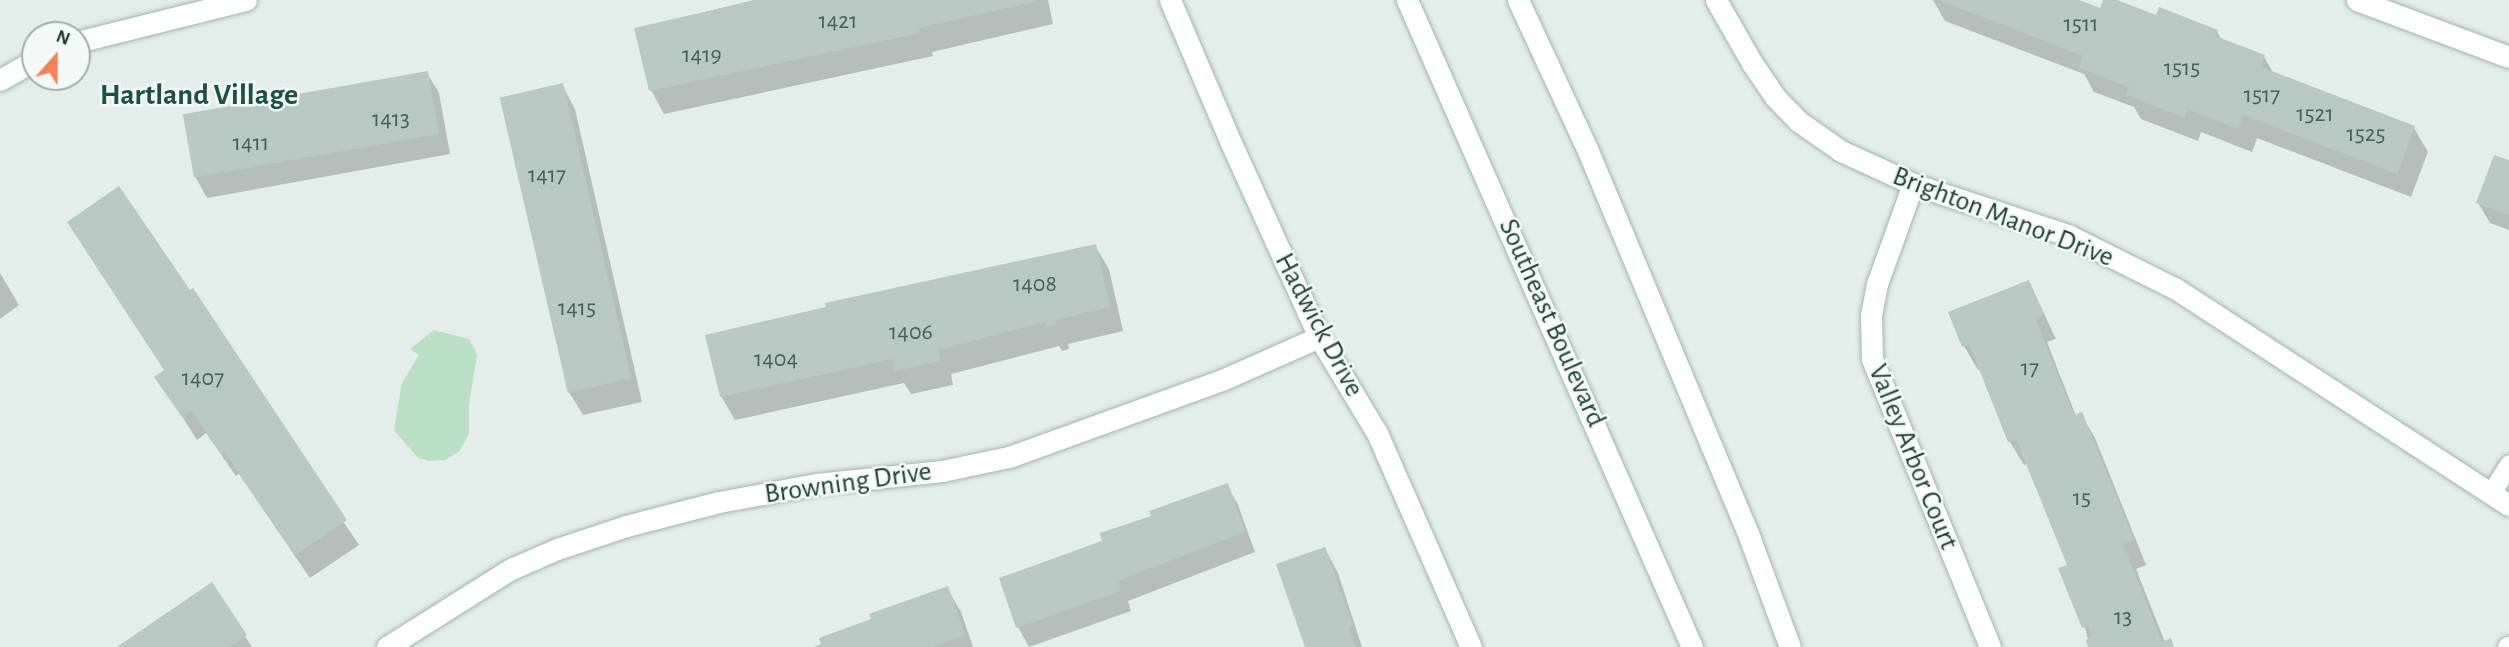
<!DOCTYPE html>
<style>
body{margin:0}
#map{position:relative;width:2509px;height:647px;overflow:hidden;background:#e3ede9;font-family:"Alegreya Sans",sans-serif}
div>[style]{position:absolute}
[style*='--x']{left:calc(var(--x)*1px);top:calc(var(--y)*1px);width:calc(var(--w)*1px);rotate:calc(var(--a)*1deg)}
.green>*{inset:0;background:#bbdfc5}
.shadow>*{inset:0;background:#0003}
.building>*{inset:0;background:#b8c8c2;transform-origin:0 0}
.roads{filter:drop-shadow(0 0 2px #a5b5b0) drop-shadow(0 0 2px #a5b5b0)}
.lane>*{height:19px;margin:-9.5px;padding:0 9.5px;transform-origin:9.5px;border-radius:9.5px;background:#fff}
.street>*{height:21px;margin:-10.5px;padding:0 10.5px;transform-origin:10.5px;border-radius:10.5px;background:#fff}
.secondary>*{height:21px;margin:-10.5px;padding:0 10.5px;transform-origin:10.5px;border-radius:10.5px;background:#fff}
span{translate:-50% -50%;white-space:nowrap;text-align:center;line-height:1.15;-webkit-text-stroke:5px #f3f9f6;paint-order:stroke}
.number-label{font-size:24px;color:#47615a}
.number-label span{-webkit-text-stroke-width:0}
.street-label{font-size:28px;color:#213f38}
.neighbourhood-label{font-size:30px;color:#1c5246;font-weight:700}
.north{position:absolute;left:21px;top:21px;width:70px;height:70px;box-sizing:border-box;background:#f3f9f6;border:2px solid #9fafaa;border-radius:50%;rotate:21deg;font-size:19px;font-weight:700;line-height:28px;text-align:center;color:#213f38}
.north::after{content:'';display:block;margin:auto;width:24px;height:32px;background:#f78056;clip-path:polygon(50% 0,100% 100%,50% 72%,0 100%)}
</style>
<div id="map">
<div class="green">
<i style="clip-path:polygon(434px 330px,469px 339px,477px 355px,469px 405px,469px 433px,460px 451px,445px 460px,429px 461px,418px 458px,394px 430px,402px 383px,419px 355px,410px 349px)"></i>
</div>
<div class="shadow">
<i style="clip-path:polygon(754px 0,1048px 0,1053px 24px,932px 52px,933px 56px,664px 114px,651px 90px,636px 29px)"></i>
<i style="clip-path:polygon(1933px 0,2074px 0,2101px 10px,2105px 0,2112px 0,2157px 17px,2217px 31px,2222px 41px,2264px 57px,2274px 74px,2414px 128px,2428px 152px,2411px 197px,2257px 138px,2252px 152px,2201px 132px,2198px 141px,2141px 119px,2134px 107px,2094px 92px,2084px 74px,1945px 21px)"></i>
<i style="clip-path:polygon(427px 73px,439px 93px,450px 154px,207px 198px,196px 178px,185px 117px)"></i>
<i style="clip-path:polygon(562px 85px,575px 109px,642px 402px,583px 415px,569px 392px)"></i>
<i style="clip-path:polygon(2509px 162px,2509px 230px,2490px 223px,2478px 203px)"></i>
<i style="clip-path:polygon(69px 222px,189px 293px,359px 545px,310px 578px,239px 474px,236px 476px,206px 433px,197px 440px,157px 377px,165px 371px)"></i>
<i style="clip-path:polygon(1095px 246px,1109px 269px,1123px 331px,1068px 344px,1069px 349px,1062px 351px,1059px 346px,951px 374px,953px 385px,911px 394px,904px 383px,735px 420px,721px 396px)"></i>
<i style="clip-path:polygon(0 273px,19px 305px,0 319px)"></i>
<i style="clip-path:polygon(2029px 282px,2056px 339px,2047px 342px,2076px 416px,2081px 414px,2095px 438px,2146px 565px,2136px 569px,2165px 642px,2170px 640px,2174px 647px,2090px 647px,2069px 566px,2028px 464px,2024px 465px,2010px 442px,1980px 369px,1978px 370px,1964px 346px,1951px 313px)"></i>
<i style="clip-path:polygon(1227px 485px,1238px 505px,1255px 552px,1128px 601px,1131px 611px,1029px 647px,1018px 627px,1001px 579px,1104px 542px)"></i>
<i style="clip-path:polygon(1325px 549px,1338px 573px,1362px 647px,1307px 647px)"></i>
<i style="clip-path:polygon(211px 585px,252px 647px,118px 647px)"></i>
<i style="clip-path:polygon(947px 588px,961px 612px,973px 647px,818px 647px)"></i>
</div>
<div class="building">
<i style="clip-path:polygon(757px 0,1038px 0,1038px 1px,919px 28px,920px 33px,649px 91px,634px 28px)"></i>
<i style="clip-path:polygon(1938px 0,2079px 0,2100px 8px,2103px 0,2117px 0,2156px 15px,2159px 7px,2218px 30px,2215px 36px,2265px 55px,2261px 67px,2415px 126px,2397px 174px,2243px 115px,2238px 129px,2187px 109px,2184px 118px,2126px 95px,2129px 87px,2079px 68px,2083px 56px)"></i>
<i style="left:428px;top:71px;width:64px;height:249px;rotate:80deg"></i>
<i style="left:563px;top:83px;width:303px;height:65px;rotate:77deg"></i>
<i style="clip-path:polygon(2494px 155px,2509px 160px,2509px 215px,2476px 203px)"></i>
<i style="clip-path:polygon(119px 186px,190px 290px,193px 288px,347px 520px,295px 555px,224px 451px,221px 454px,191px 410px,182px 417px,154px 377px,164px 370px,67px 222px)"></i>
<i style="clip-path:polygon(1096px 244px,1110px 307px,1055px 320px,1057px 325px,1046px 327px,1045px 322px,938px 350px,941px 361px,895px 371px,893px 359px,720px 397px,705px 335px,826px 307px,825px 303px)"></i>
<i style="clip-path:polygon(2029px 280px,2044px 314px,2035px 318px,2074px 415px,2082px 412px,2134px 540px,2123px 544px,2162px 642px,2171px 638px,2174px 647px,2088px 647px,2086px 640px,2092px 637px,2088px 626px,2082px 628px,2058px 568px,2067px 565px,2016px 439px,2008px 442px,1969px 344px,1962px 347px,1948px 312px)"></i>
<i style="clip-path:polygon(1228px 483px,1245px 532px,1118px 581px,1121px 591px,1016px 628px,999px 578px,1102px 541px,1100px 533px,1151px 516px,1149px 511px)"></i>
<i style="clip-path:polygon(1325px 547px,1353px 626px,1349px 627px,1356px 647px,1305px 647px,1276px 564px)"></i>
<i style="clip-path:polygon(212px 582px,247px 635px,230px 647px,117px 647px)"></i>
<i style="clip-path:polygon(948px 586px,965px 635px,932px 647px,814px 647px,821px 644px,819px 638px,871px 619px,869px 614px)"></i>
</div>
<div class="roads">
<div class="lane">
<i style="--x:2491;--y:493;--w:34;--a:-58"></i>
</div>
<div class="street">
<i style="--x:1170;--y:0;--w:155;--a:66.9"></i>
<i style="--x:1231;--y:143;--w:213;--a:65.6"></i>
<i style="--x:1319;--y:337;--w:112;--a:58.9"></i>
<i style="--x:1377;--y:433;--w:234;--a:66.3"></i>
<i style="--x:1716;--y:0;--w:73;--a:60.3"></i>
<i style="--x:1752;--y:63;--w:41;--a:55.9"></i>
<i style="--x:1775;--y:97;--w:33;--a:46"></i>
<i style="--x:1798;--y:121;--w:52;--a:34.9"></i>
<i style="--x:1841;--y:151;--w:79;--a:24.6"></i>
<i style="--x:1913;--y:184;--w:165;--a:18.3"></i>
<i style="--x:2070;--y:236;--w:119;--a:26.6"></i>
<i style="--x:2176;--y:289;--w:397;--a:33"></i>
<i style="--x:2357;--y:0;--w:162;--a:20.6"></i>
<i style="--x:77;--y:42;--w:174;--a:-14"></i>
<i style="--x:0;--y:80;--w:40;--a:-29.7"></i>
<i style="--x:1913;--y:184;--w:106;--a:109.8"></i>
<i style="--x:1877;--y:284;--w:32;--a:101"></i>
<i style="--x:1871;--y:315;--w:44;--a:88.7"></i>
<i style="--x:1872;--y:359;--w:311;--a:67.7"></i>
<i style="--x:387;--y:647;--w:146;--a:-32.2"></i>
<i style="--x:511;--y:569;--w:50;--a:-23.5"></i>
<i style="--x:557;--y:549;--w:73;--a:-18.4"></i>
<i style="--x:626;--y:526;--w:96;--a:-14.5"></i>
<i style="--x:719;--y:502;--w:100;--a:-10.4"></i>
<i style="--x:817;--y:484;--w:126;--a:-5.9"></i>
<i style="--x:942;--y:471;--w:68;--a:-11.8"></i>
<i style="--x:1009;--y:457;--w:226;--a:-19.9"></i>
<i style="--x:1222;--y:380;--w:106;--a:-23.9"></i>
<i style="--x:2508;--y:647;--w:1;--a:0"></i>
</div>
<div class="secondary">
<i style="--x:1407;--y:0;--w:707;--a:66.23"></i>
<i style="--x:1518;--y:0;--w:166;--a:65.1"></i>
<i style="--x:1588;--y:151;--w:420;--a:67.3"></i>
<i style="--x:1750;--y:539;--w:115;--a:69.7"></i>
</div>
</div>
<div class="number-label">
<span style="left:838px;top:22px">1421</span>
<span style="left:2081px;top:25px">1511</span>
<span style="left:702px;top:56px">1419</span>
<span style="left:2182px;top:69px">1515</span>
<span style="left:2262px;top:96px">1517</span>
<span style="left:2315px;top:115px">1521</span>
<span style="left:391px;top:120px">1413</span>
<span style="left:2366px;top:135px">1525</span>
<span style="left:251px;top:144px">1411</span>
<span style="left:547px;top:176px">1417</span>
<span style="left:1035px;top:285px">1408</span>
<span style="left:577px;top:309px">1415</span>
<span style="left:911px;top:333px">1406</span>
<span style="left:776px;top:360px">1404</span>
<span style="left:2030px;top:369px">17</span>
<span style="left:203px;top:379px">1407</span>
<span style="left:2082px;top:499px">15</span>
<span style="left:2123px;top:618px">13</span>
</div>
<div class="street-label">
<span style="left:2003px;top:217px;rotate:21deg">Brighton Manor Drive</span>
<span style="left:1552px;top:323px;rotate:66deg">Southeast Boulevard</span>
<span style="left:1319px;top:325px;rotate:62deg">Hadwick Drive</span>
<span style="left:1913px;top:457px;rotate:68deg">Valley Arbor Court</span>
<span style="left:848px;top:483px;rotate:-8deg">Browning Drive</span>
</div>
<div class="neighbourhood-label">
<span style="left:199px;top:95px">Hartland Village</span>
</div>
<div class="north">N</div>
</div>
